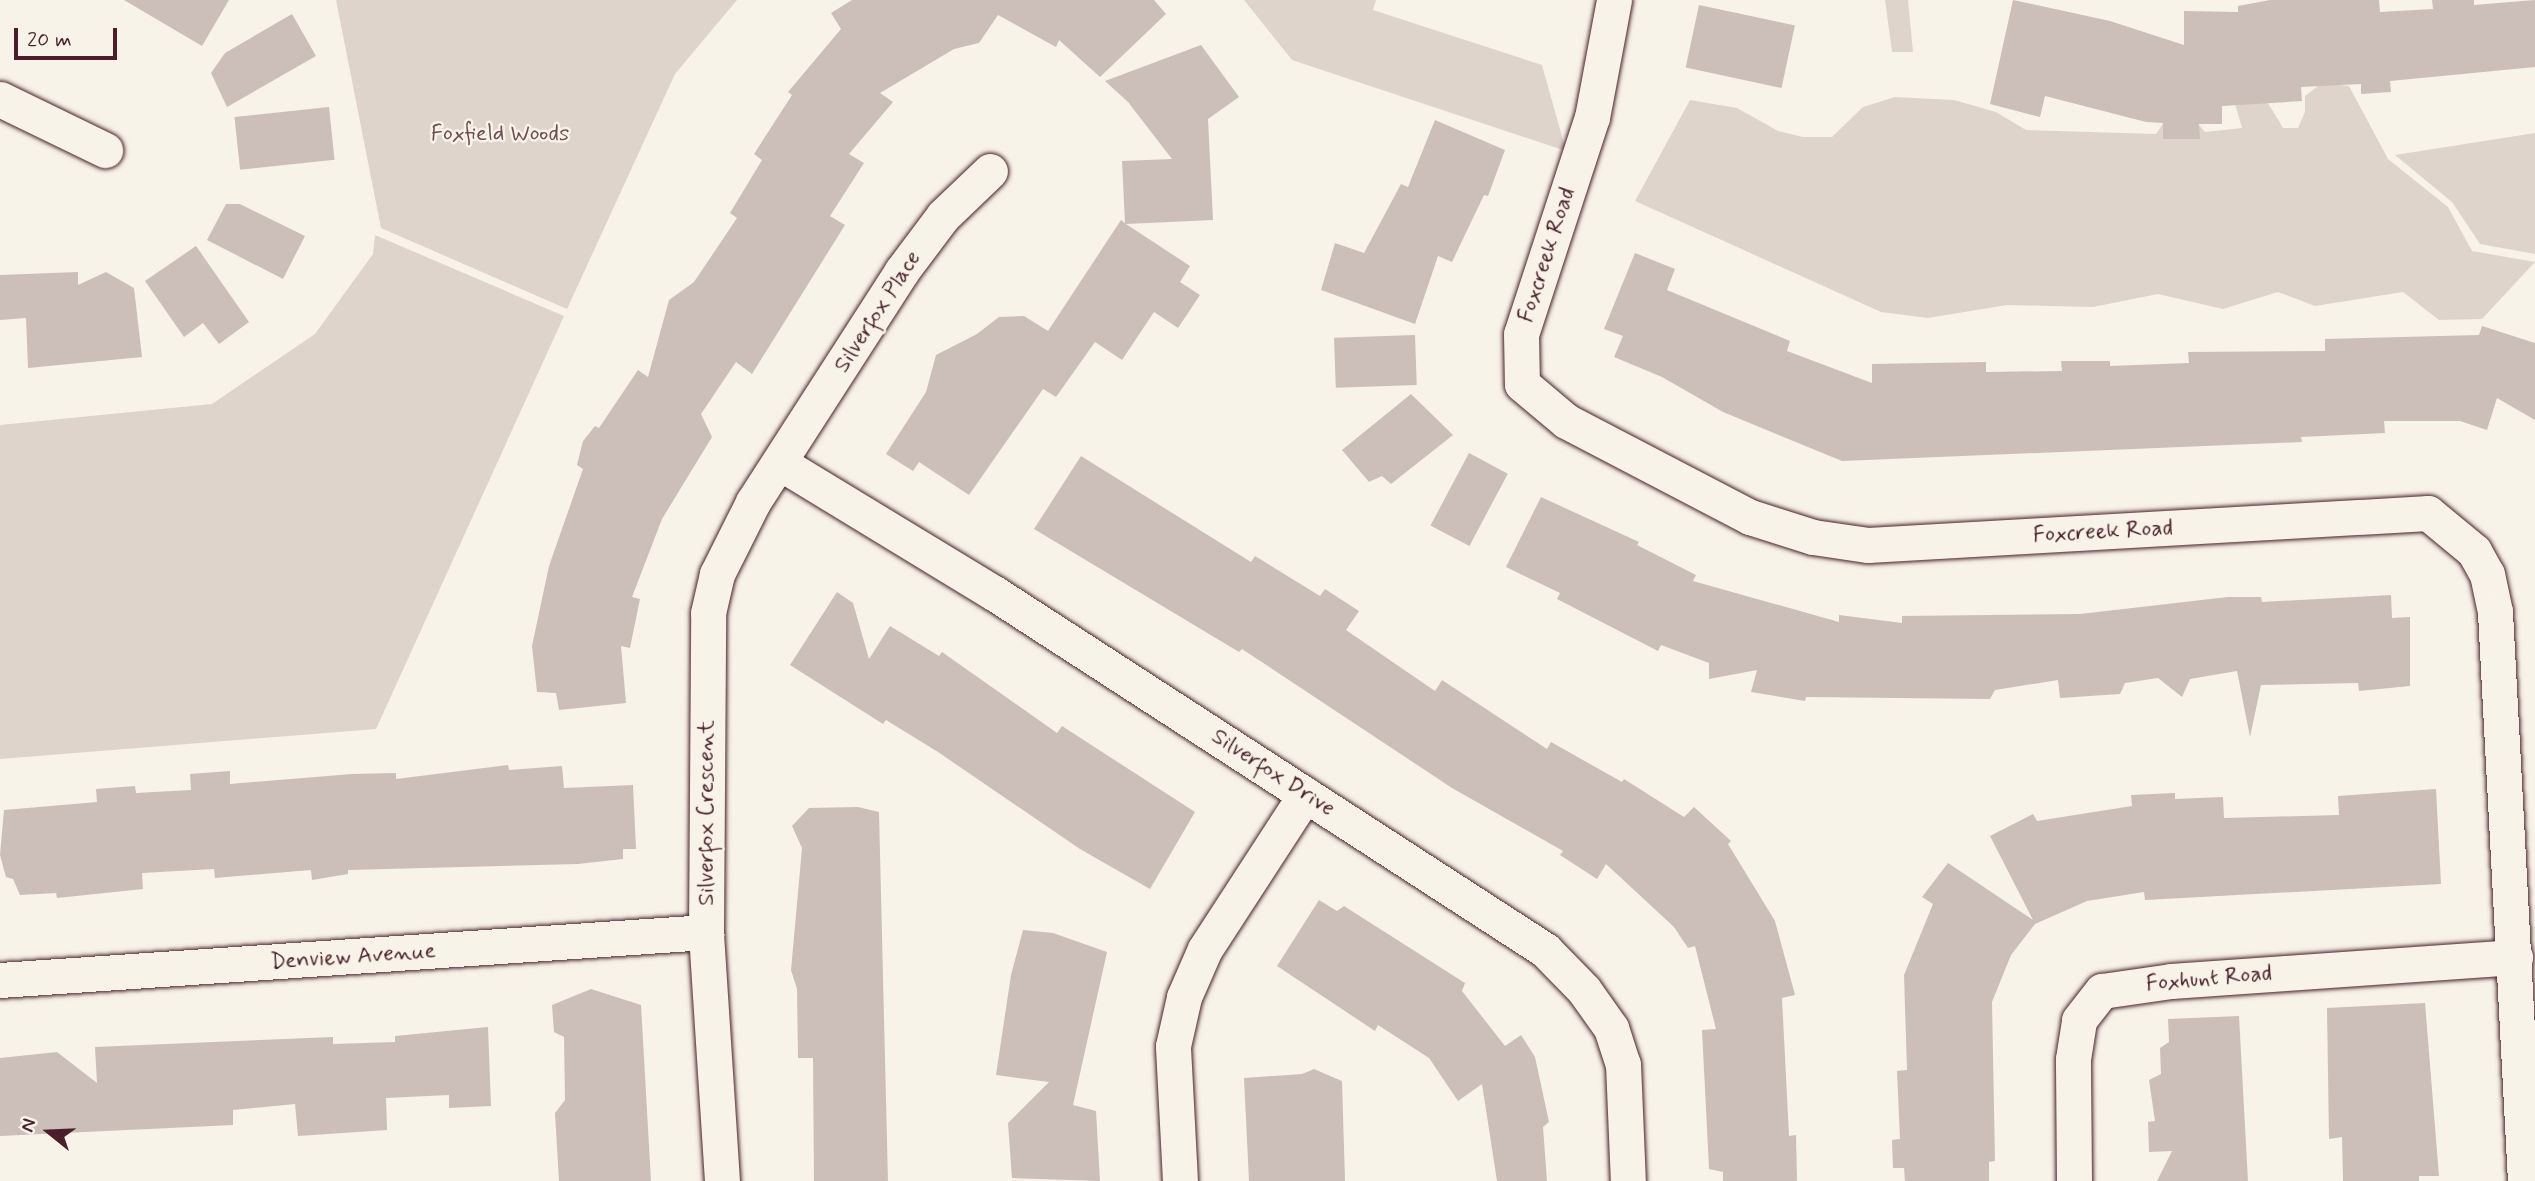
<!DOCTYPE html>
<style>
body{margin:0}
#map{position:relative;width:2535px;height:1181px;overflow:hidden;background:#f7f3e8;font-family:Mynerve,sans-serif}
div>[style]{position:absolute}
[style*='--x']{left:calc(var(--x)*1px);top:calc(var(--y)*1px);width:calc(var(--w)*1px);rotate:calc(var(--a)*1deg)}
.green>*{inset:0;background:#ded4cc}
.building>*{inset:0;background:#ccbfb9;transform-origin:0 0}
.roads{filter:drop-shadow(0 0 2px #4a1f2b) drop-shadow(0 0 2px #4a1f2b)}
.minor>*{height:35px;margin:-17.5px;padding:0 17.5px;transform-origin:17.5px;border-radius:17.5px;background:#f7f3e8}
span{translate:-50% -50%;white-space:nowrap;text-align:center;line-height:1.15;-webkit-text-stroke:5px #f7f3e8;paint-order:stroke}
.park-label{font-size:23px;color:#6f4c53}
.street-label{font-size:23px;color:#4a1f2b}
.north{position:absolute;left:14px;top:1097px;width:70px;height:70px;-webkit-text-stroke:5px #f7f3e8;paint-order:stroke;rotate:288deg;font-size:19px;font-weight:700;line-height:28px;text-align:center;color:#4a1f2b}
.north::after{content:'';display:block;margin:auto;width:24px;height:32px;background:#4a1f2b;clip-path:polygon(50% 0,100% 100%,50% 72%,0 100%)}
.scale{position:absolute;left:14px;top:28px;width:103px;height:32px;box-sizing:border-box;border:4px solid #4a1f2b;border-top:0;padding-left:9px;font-size:21px;line-height:24px;white-space:nowrap;color:#4a1f2b;-webkit-text-stroke:5px #f7f3e8;paint-order:stroke}
</style>
<div id="map">
<div class="green">
<i style="clip-path:polygon(336px 0,737px 0,675px 74px,567px 309px,381px 228px)"></i>
<i style="clip-path:polygon(1244px 0,1376px 0,1373px 10px,1542px 65px,1566px 151px,1292px 60px)"></i>
<i style="clip-path:polygon(1885px 0,1908px 0,1913px 52px,1892px 52px)"></i>
<i style="clip-path:polygon(2322px 83px,2349px 86px,2388px 159px,2448px 207px,2472px 251px,2535px 262px,2482px 319px,2439px 320px,2403px 292px,2315px 306px,2278px 292px,2223px 309px,2158px 294px,2093px 307px,2007px 305px,1928px 318px,1881px 312px,1635px 201px,1690px 100px,1737px 108px,1778px 131px,1803px 137px,1832px 137px,1863px 107px,1895px 97px,1954px 100px,1996px 112px,2026px 130px,2156px 134px,2166px 119px,2190px 115px,2205px 132px,2242px 128px,2235px 104px,2266px 100px,2283px 128px,2298px 128px,2305px 112px,2305px 96px)"></i>
<i style="clip-path:polygon(2535px 133px,2535px 254px,2480px 244px,2452px 202px,2395px 155px)"></i>
<i style="clip-path:polygon(375px 235px,564px 316px,376px 729px,0 759px,0 425px,212px 404px,315px 334px,373px 254px)"></i>
</div>
<div class="building">
<i style="clip-path:polygon(124px 0,229px 0,202px 46px)"></i>
<i style="clip-path:polygon(852px 0,1154px 0,1166px 14px,1100px 77px,1059px 40px,1056px 47px,998px 15px,979px 43px,954px 49px,880px 93px,893px 102px,849px 154px,864px 163px,830px 216px,845px 225px,752px 374px,736px 362px,701px 414px,712px 437px,662px 519px,632px 597px,640px 599px,630px 648px,621px 646px,626px 703px,559px 710px,556px 693px,537px 692px,532px 646px,549px 566px,583px 469px,577px 465px,583px 441px,595px 426px,599px 428px,638px 370px,648px 377px,669px 300px,694px 282px,737px 218px,730px 213px,762px 160px,754px 154px,792px 95px,788px 92px,841px 29px,831px 13px)"></i>
<i style="clip-path:polygon(2013px 0,2110px 21px,2184px 45px,2184px 11px,2238px 12px,2238px 6px,2270px 0,2379px 0,2380px 12px,2433px 9px,2432px 0,2474px 0,2474px 5px,2535px 0,2535px 67px,2390px 81px,2391px 92px,2361px 94px,2361px 84px,2301px 87px,2302px 101px,2222px 106px,2222px 124px,2199px 124px,2200px 139px,2163px 139px,2163px 123px,2146px 122px,2045px 96px,2040px 117px,1990px 104px)"></i>
<i style="left:1699px;top:5px;width:98px;height:64px;rotate:12deg"></i>
<i style="clip-path:polygon(292px 14px,316px 56px,227px 107px,211px 73px,225px 53px)"></i>
<i style="clip-path:polygon(1201px 45px,1239px 97px,1208px 119px,1213px 220px,1126px 224px,1190px 266px,1180px 282px,1200px 295px,1178px 328px,1154px 312px,1122px 360px,1095px 342px,1056px 397px,1043px 389px,969px 495px,919px 462px,913px 471px,886px 454px,926px 392px,936px 355px,977px 334px,999px 317px,1024px 316px,1048px 331px,1121px 220px,1125px 223px,1122px 161px,1172px 159px,1128px 102px,1105px 81px)"></i>
<i style="left:329px;top:107px;width:53px;height:95px;rotate:84deg"></i>
<i style="clip-path:polygon(1435px 120px,1505px 150px,1488px 196px,1484px 195px,1452px 262px,1438px 256px,1415px 324px,1321px 290px,1335px 243px,1364px 253px,1401px 184px,1408px 187px)"></i>
<i style="clip-path:polygon(226px 204px,240px 204px,305px 236px,283px 279px,207px 240px)"></i>
<i style="clip-path:polygon(196px 246px,249px 322px,219px 344px,203px 323px,184px 337px,145px 281px)"></i>
<i style="clip-path:polygon(1635px 253px,1675px 269px,1667px 290px,1790px 341px,1787px 351px,1872px 383px,1872px 364px,1986px 362px,1986px 372px,2062px 371px,2061px 361px,2110px 361px,2110px 366px,2189px 363px,2188px 352px,2325px 351px,2325px 339px,2479px 335px,2482px 326px,2535px 343px,2535px 420px,2497px 398px,2487px 430px,2460px 421px,2384px 421px,2385px 433px,2301px 437px,2302px 442px,1842px 461px,1723px 412px,1662px 377px,1614px 357px,1623px 336px,1604px 329px)"></i>
<i style="clip-path:polygon(78px 272px,78px 285px,106px 272px,134px 288px,142px 357px,28px 368px,26px 318px,0 320px,0 275px)"></i>
<i style="left:1415px;top:335px;width:50px;height:81px;rotate:88deg"></i>
<i style="clip-path:polygon(1411px 394px,1453px 435px,1391px 484px,1382px 476px,1369px 482px,1342px 450px)"></i>
<i style="left:1469px;top:453px;width:44px;height:82px;rotate:28deg"></i>
<i style="clip-path:polygon(1081px 456px,1251px 562px,1255px 556px,1320px 596px,1325px 589px,1359px 611px,1346px 630px,1435px 691px,1442px 680px,1547px 749px,1551px 742px,1622px 782px,1624px 779px,1684px 817px,1694px 807px,1731px 841px,1728px 844px,1775px 921px,1795px 995px,1782px 998px,1789px 1136px,1796px 1135px,1797px 1181px,1723px 1181px,1723px 1172px,1709px 1169px,1702px 1030px,1716px 1029px,1695px 946px,1688px 948px,1674px 927px,1606px 864px,1597px 879px,1560px 855px,1563px 851px,1452px 788px,1242px 649px,1239px 652px,1034px 529px)"></i>
<i style="clip-path:polygon(1541px 497px,1639px 542px,1637px 545px,1696px 575px,1693px 581px,1839px 622px,1839px 615px,1902px 623px,1902px 616px,2080px 614px,2228px 597px,2261px 597px,2262px 602px,2391px 595px,2392px 618px,2410px 617px,2410px 686px,2359px 691px,2358px 683px,2261px 685px,2250px 737px,2237px 671px,2190px 679px,2182px 697px,2158px 678px,2125px 683px,2120px 694px,2060px 698px,2058px 680px,1995px 690px,1990px 699px,1806px 697px,1805px 701px,1751px 692px,1757px 670px,1709px 679px,1709px 663px,1661px 645px,1658px 651px,1557px 599px,1560px 593px,1506px 567px)"></i>
<i style="clip-path:polygon(837px 592px,853px 603px,869px 659px,890px 626px,939px 656px,942px 652px,1057px 733px,1062px 726px,1195px 812px,1150px 889px,1080px 849px,938px 752px,886px 720px,883px 724px,790px 665px)"></i>
<i style="clip-path:polygon(508px 765px,509px 770px,562px 766px,564px 788px,633px 785px,636px 849px,623px 849px,623px 859px,578px 864px,348px 870px,348px 874px,312px 880px,311px 870px,215px 878px,214px 869px,142px 873px,143px 889px,57px 898px,56px 893px,20px 895px,13px 879px,6px 877px,0 855px,4px 810px,97px 802px,96px 789px,135px 786px,136px 793px,191px 790px,190px 774px,230px 771px,230px 784px,352px 774px,396px 773px,396px 779px)"></i>
<i style="clip-path:polygon(2436px 789px,2441px 884px,2145px 900px,2144px 892px,2087px 901px,2035px 924px,2011px 955px,1992px 1002px,1995px 1161px,1989px 1162px,1989px 1181px,1905px 1181px,1904px 1168px,1893px 1168px,1892px 1140px,1900px 1139px,1897px 1071px,1907px 1070px,1904px 975px,1933px 904px,1922px 897px,1948px 863px,2033px 920px,1990px 836px,2033px 814px,2037px 821px,2132px 806px,2131px 795px,2175px 793px,2175px 799px,2223px 797px,2224px 818px,2339px 815px,2338px 796px)"></i>
<i style="clip-path:polygon(858px 807px,879px 812px,888px 1181px,814px 1181px,813px 1058px,798px 1058px,797px 989px,791px 970px,802px 848px,792px 826px,809px 808px)"></i>
<i style="clip-path:polygon(1319px 900px,1337px 911px,1344px 906px,1465px 983px,1462px 991px,1505px 1046px,1521px 1035px,1535px 1057px,1549px 1122px,1543px 1127px,1547px 1181px,1497px 1181px,1482px 1084px,1458px 1101px,1429px 1058px,1378px 1025px,1375px 1031px,1277px 966px)"></i>
<i style="clip-path:polygon(1023px 930px,1053px 933px,1107px 952px,1073px 1105px,1096px 1111px,1100px 1181px,1012px 1178px,1008px 1123px,1049px 1082px,996px 1075px,1011px 975px)"></i>
<i style="clip-path:polygon(591px 989px,641px 1005px,651px 1181px,559px 1181px,555px 1113px,565px 1100px,564px 1037px,554px 1032px,552px 1005px)"></i>
<i style="clip-path:polygon(2425px 1003px,2439px 1176px,2419px 1176px,2419px 1181px,2343px 1181px,2342px 1137px,2329px 1139px,2327px 1008px)"></i>
<i style="clip-path:polygon(2239px 1016px,2248px 1181px,2157px 1181px,2172px 1151px,2149px 1152px,2148px 1122px,2155px 1121px,2149px 1080px,2161px 1074px,2160px 1048px,2169px 1042px,2168px 1019px)"></i>
<i style="clip-path:polygon(488px 1027px,491px 1106px,449px 1108px,449px 1095px,386px 1098px,387px 1130px,298px 1136px,295px 1104px,233px 1110px,233px 1125px,0 1136px,0 1058px,57px 1052px,97px 1083px,95px 1047px,333px 1037px,333px 1044px,395px 1042px,395px 1036px)"></i>
<i style="clip-path:polygon(1314px 1069px,1342px 1081px,1345px 1181px,1249px 1181px,1244px 1078px,1302px 1074px)"></i>
</div>
<div class="roads">
<div class="minor">
<i style="--x:1614;--y:0;--w:119;--a:100.6"></i>
<i style="--x:1592;--y:117;--w:228;--a:108.1"></i>
<i style="--x:1521;--y:334;--w:50;--a:88.9"></i>
<i style="--x:1522;--y:384;--w:57;--a:40.1"></i>
<i style="--x:1566;--y:421;--w:208;--a:27.6"></i>
<i style="--x:1750;--y:517;--w:66;--a:17.6"></i>
<i style="--x:1813;--y:537;--w:56;--a:8.3"></i>
<i style="--x:1868;--y:545;--w:561;--a:-3.27"></i>
<i style="--x:2428;--y:513;--w:60;--a:39.6"></i>
<i style="--x:2474;--y:551;--w:26;--a:61"></i>
<i style="--x:2487;--y:574;--w:39;--a:78"></i>
<i style="--x:2495;--y:612;--w:570;--a:86.98"></i>
<i style="--x:0;--y:99;--w:117;--a:25.9"></i>
<i style="--x:780;--y:463;--w:250;--a:31.3"></i>
<i style="--x:994;--y:593;--w:657;--a:32.94"></i>
<i style="--x:1545;--y:950;--w:56;--a:45.7"></i>
<i style="--x:1584;--y:990;--w:47;--a:54.6"></i>
<i style="--x:1611;--y:1028;--w:38;--a:72"></i>
<i style="--x:1623;--y:1064;--w:117;--a:87.6"></i>
<i style="--x:0;--y:980;--w:708;--a:-3.89"></i>
<i style="--x:722;--y:1181;--w:250;--a:-93.7"></i>
<i style="--x:706;--y:932;--w:319;--a:-89.6"></i>
<i style="--x:708;--y:613;--w:40;--a:-77"></i>
<i style="--x:717;--y:574;--w:80;--a:-63.4"></i>
<i style="--x:753;--y:502;--w:274;--a:-57.2"></i>
<i style="--x:901;--y:272;--w:70;--a:-53.1"></i>
<i style="--x:943;--y:216;--w:65;--a:-43.8"></i>
<i style="--x:1180;--y:1181;--w:135;--a:-93"></i>
<i style="--x:1173;--y:1046;--w:50;--a:-77.3"></i>
<i style="--x:1184;--y:997;--w:52;--a:-66.4"></i>
<i style="--x:1205;--y:949;--w:184;--a:-57"></i>
<i style="--x:2074;--y:1181;--w:122;--a:-90.5"></i>
<i style="--x:2073;--y:1059;--w:39;--a:-81"></i>
<i style="--x:2079;--y:1020;--w:37;--a:-52"></i>
<i style="--x:2102;--y:991;--w:70;--a:-8.2"></i>
<i style="--x:2171;--y:981;--w:345;--a:-4"></i>
</div>
</div>
<div class="park-label">
<span style="left:500px;top:134px">Foxfield Woods</span>
</div>
<div class="street-label">
<span style="left:1547px;top:255px;rotate:-72deg">Foxcreek Road</span>
<span style="left:878px;top:312px;rotate:-57deg">Silverfox Place</span>
<span style="left:2103px;top:532px;rotate:-3deg">Foxcreek Road</span>
<span style="left:1273px;top:773px;rotate:33deg">Silverfox Drive</span>
<span style="left:707px;top:813px;rotate:-90deg">Silverfox Crescent</span>
<span style="left:353px;top:957px;rotate:-4deg">Denview Avenue</span>
<span style="left:2209px;top:979px;rotate:-5deg">Foxhunt Road</span>
</div>
<div class="north">N</div>
<div class="scale">20 m</div>
</div>
